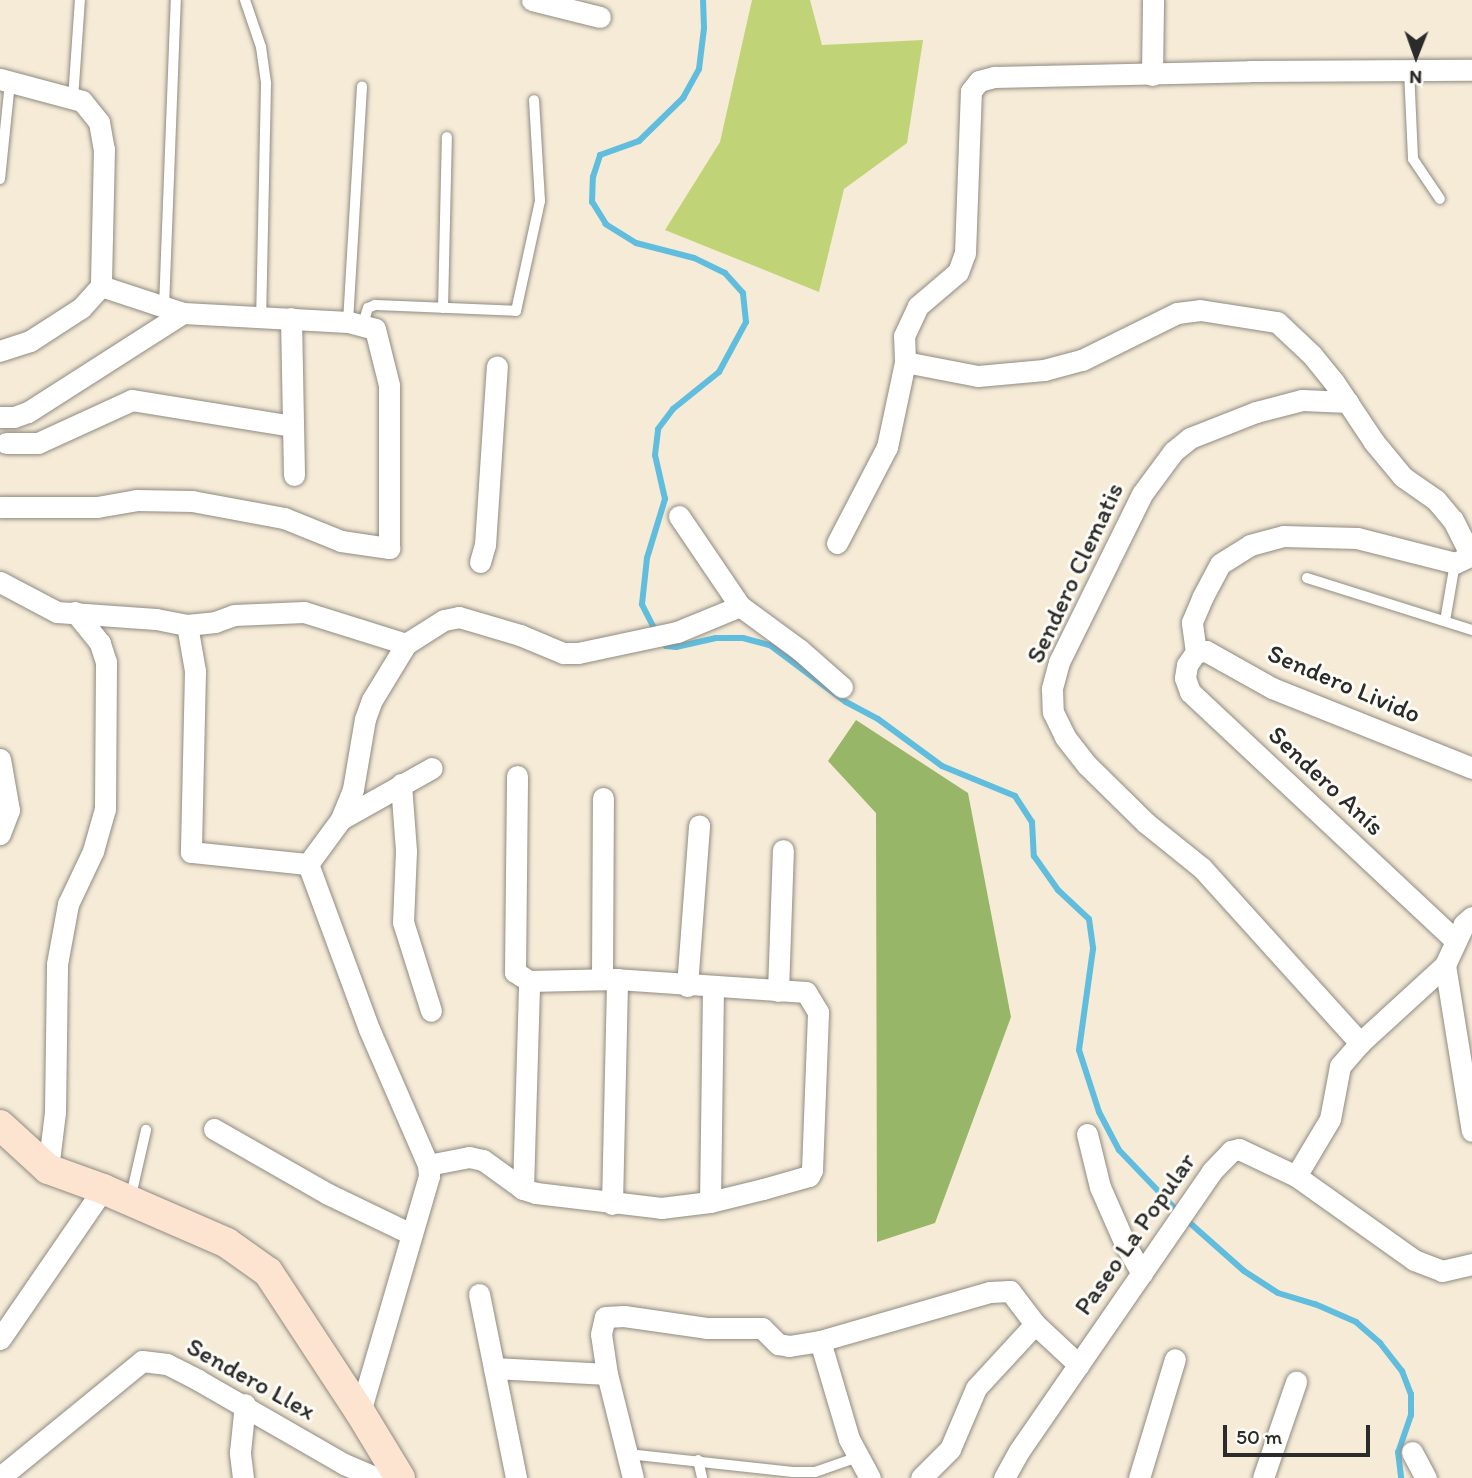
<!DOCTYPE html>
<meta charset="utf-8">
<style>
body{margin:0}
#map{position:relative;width:1472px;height:1478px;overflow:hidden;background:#f5ebd7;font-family:Itim,sans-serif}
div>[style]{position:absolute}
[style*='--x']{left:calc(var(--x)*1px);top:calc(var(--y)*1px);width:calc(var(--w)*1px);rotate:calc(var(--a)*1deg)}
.green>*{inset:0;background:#c0d477}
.forest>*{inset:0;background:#98b668}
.stream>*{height:6px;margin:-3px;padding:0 3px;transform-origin:3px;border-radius:3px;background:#60bdde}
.roads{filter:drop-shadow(0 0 2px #908b81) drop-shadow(0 0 2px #908b81)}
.service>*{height:10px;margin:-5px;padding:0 5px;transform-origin:5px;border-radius:5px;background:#fff}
.minor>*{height:21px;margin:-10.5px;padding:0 10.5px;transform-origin:10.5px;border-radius:10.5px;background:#fff}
.secondary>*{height:30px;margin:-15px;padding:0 15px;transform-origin:15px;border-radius:15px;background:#fde4d1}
span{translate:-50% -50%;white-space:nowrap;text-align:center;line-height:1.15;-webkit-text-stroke:6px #fdfcf7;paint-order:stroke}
.street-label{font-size:26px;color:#2b2b2b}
.north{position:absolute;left:1381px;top:21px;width:70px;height:70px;-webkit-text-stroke:5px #fdfcf7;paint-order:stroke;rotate:181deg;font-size:19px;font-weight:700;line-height:28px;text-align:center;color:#2b2b2b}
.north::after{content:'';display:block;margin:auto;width:24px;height:32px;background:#2b2b2b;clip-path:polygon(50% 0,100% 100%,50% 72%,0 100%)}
.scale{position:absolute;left:1223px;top:1425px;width:147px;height:32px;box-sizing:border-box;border:4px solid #2b2b2b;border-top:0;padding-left:9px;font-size:21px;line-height:24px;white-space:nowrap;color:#2b2b2b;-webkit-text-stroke:5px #fdfcf7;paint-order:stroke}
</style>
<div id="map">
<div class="green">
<i style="clip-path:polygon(752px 0,810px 0,822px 45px,923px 40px,907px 143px,844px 189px,819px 292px,665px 230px,720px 142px)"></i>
</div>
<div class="forest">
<i style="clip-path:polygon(856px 720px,968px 793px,1011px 1017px,935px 1223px,877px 1242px,876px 813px,828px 761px)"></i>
</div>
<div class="stream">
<i style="--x:656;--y:632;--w:31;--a:-117"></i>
<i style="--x:642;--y:604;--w:46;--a:-83.8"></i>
<i style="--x:647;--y:558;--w:62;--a:-73"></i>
<i style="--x:665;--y:499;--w:45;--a:-102.8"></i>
<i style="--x:655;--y:455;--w:26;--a:-83"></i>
<i style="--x:658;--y:429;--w:25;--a:-53"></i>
<i style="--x:673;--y:409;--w:59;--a:-38.8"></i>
<i style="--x:719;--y:372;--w:57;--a:-61.6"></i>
<i style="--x:746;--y:322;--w:29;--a:-96"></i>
<i style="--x:743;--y:293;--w:27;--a:-132"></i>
<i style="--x:725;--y:273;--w:34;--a:-154"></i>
<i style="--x:694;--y:258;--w:60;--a:-165.5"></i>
<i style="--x:636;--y:243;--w:36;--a:-148"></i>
<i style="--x:606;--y:224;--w:26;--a:-122"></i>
<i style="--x:592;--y:202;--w:25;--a:-88"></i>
<i style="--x:593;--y:177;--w:23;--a:-72"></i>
<i style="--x:600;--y:155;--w:41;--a:-19.7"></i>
<i style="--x:639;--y:141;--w:62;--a:-44.3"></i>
<i style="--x:683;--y:98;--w:33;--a:-61"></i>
<i style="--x:699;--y:69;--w:41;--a:-83"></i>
<i style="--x:704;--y:28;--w:28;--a:-92"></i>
<i style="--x:662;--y:641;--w:6;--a:51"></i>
<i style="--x:666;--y:646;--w:10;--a:6"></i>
<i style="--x:676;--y:647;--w:41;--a:-12.7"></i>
<i style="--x:716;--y:638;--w:27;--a:0"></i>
<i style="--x:743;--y:638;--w:28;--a:15"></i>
<i style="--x:770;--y:645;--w:95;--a:36.9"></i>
<i style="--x:846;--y:702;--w:36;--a:28"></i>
<i style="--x:878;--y:719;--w:79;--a:36.3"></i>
<i style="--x:942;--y:766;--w:79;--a:22.3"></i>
<i style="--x:1015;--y:796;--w:31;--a:57"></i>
<i style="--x:1032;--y:822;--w:34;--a:87"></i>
<i style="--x:1034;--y:856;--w:42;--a:54.8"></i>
<i style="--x:1058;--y:890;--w:42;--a:43.1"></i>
<i style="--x:1089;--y:919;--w:30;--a:82"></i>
<i style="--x:1093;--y:949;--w:102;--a:97.9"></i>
<i style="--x:1079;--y:1050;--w:65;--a:72.1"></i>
<i style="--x:1099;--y:1112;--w:43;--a:62.2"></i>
<i style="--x:1119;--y:1150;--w:91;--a:46.3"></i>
<i style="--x:1182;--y:1216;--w:83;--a:41.6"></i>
<i style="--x:1244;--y:1271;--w:40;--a:32.9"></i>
<i style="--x:1278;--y:1293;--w:39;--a:17"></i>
<i style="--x:1315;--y:1304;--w:45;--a:23.7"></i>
<i style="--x:1356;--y:1322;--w:32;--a:41"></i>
<i style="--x:1380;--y:1343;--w:36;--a:52"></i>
<i style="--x:1402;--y:1371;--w:25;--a:69"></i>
<i style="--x:1411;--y:1394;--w:21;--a:90"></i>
<i style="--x:1411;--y:1415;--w:39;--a:109"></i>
<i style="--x:1398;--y:1452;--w:26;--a:83"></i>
</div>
<div class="roads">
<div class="service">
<i style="--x:245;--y:0;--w:50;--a:71.2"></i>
<i style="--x:261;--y:47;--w:37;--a:82"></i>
<i style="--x:266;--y:84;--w:231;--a:91.2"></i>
<i style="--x:1409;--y:70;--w:89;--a:87.4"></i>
<i style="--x:1413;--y:159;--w:48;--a:56"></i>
<i style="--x:73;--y:99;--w:99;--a:-86"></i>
<i style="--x:0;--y:179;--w:98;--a:-84.1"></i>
<i style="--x:164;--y:307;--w:307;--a:-87.8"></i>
<i style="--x:443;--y:308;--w:171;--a:-88.7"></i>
<i style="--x:348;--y:322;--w:236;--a:-86.6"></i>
<i style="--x:363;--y:324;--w:17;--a:-73"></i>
<i style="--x:368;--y:308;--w:8;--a:-23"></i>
<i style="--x:375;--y:305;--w:141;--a:2.4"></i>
<i style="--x:516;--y:311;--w:113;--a:-77.7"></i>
<i style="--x:540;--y:201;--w:101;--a:-93.4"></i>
<i style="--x:1307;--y:578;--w:173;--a:17.5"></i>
<i style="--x:1445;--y:621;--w:59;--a:-80.2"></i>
<i style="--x:130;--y:1200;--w:72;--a:-77.1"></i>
<i style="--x:628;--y:1454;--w:166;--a:6.2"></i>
<i style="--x:793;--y:1472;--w:22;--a:0"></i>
<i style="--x:815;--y:1472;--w:46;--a:-19.2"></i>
<i style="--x:698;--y:1460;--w:18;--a:77"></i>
</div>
<div class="minor">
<i style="--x:532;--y:0;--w:70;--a:14"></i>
<i style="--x:1152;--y:75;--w:75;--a:-89.2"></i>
<i style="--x:0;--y:79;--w:85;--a:15"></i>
<i style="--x:82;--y:101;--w:27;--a:51"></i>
<i style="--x:99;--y:122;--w:27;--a:80"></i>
<i style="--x:104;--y:149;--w:137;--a:91.3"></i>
<i style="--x:101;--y:286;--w:30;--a:132"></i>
<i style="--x:81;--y:308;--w:61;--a:147.1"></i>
<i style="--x:30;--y:341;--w:32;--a:162"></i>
<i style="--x:291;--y:318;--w:157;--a:88.9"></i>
<i style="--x:905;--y:362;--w:74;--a:10.9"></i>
<i style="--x:978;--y:376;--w:66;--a:-5.2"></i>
<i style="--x:1044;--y:370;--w:39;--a:-15"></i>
<i style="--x:1082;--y:360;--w:106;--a:-26.3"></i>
<i style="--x:1177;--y:313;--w:23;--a:-7"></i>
<i style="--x:1200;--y:310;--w:78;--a:8.9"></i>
<i style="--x:1277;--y:322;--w:48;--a:43.3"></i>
<i style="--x:1312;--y:355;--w:35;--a:51"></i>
<i style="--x:1334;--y:382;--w:72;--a:56.3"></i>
<i style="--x:1374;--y:442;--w:45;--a:50.4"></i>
<i style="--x:1403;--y:477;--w:40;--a:34.9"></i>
<i style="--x:1436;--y:500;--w:26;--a:50"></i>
<i style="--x:1453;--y:520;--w:40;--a:63.4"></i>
<i style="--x:1348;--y:402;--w:46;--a:-177.5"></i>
<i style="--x:1302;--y:400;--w:48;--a:165.4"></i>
<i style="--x:1256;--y:412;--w:71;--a:158.5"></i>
<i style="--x:1190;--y:438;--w:22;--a:141"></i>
<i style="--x:1173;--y:452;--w:52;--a:126.4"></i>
<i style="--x:1142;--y:494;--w:187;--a:116.3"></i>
<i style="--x:1059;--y:662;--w:28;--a:105"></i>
<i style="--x:1052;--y:689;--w:23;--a:88"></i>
<i style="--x:1053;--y:712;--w:28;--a:64"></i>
<i style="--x:1065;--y:737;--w:36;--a:52"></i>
<i style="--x:1087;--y:765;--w:83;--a:44.5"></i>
<i style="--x:1146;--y:823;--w:72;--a:38.8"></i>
<i style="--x:1202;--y:868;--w:236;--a:47.9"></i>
<i style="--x:0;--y:417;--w:14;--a:0"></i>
<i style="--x:14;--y:417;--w:15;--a:-20"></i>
<i style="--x:28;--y:412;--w:184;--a:-32.6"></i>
<i style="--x:6;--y:443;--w:32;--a:0"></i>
<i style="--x:38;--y:443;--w:103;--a:-24.6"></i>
<i style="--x:132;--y:400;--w:162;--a:9.2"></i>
<i style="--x:0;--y:507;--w:97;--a:0"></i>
<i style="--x:97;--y:507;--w:40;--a:-10"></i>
<i style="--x:136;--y:500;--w:56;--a:1"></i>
<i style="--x:192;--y:501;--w:94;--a:10.5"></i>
<i style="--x:284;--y:518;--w:61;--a:22"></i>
<i style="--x:341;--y:541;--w:49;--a:8.3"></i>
<i style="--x:389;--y:548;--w:163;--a:-90"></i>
<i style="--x:389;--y:385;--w:58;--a:-104"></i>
<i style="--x:375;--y:329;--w:28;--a:-165"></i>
<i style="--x:348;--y:322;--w:165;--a:-176.9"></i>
<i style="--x:183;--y:313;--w:86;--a:-161.8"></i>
<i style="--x:679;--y:516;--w:109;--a:55.9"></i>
<i style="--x:837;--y:543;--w:108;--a:-62.5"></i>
<i style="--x:887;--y:447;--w:87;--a:-78"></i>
<i style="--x:905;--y:362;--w:26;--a:-92"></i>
<i style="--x:904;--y:336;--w:33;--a:-65"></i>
<i style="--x:918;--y:306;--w:52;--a:-40.4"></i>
<i style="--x:958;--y:272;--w:20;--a:-70"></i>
<i style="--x:965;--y:253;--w:162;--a:-87.9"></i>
<i style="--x:971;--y:91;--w:13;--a:-51"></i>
<i style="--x:979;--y:81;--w:16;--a:-15"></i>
<i style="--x:994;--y:77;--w:256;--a:-1.3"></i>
<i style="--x:1250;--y:71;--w:222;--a:-0.3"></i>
<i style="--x:480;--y:562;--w:18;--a:-74"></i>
<i style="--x:485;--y:545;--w:179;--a:-86.2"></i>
<i style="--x:0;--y:582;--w:64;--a:27.8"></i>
<i style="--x:57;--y:612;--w:99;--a:4"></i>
<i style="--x:156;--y:619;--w:32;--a:11"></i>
<i style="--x:187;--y:625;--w:47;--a:80.1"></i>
<i style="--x:195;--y:671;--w:181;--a:91.3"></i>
<i style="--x:191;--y:852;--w:118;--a:5.9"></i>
<i style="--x:187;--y:625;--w:28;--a:-6"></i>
<i style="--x:215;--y:622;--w:20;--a:-20"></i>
<i style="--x:234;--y:615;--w:70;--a:-2.5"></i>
<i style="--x:304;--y:612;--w:107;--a:17.4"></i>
<i style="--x:1196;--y:652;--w:16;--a:125"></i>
<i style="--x:1187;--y:665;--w:13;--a:99"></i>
<i style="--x:1185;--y:678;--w:15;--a:70"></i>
<i style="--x:1190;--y:692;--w:364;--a:43.1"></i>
<i style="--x:1196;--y:652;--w:30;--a:-98"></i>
<i style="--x:1192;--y:622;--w:26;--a:-67"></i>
<i style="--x:1202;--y:598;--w:38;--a:-62"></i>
<i style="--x:1220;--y:564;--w:36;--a:-32"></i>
<i style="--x:1250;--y:545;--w:34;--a:-15"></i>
<i style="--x:1283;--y:536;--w:74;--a:1.5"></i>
<i style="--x:1357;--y:538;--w:101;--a:14.3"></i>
<i style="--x:1455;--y:563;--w:19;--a:-25"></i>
<i style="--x:1196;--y:652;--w:10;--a:-6"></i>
<i style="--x:1206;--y:651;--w:76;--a:29.3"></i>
<i style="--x:1272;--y:688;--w:215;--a:21.8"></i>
<i style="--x:0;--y:759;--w:52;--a:80"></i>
<i style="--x:9;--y:810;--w:26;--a:111"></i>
<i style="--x:401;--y:784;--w:67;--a:85.7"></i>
<i style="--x:406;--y:851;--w:71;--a:92.4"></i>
<i style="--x:403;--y:922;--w:93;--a:72.5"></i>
<i style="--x:341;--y:819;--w:104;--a:-29.3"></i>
<i style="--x:308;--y:864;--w:56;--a:-53.7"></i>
<i style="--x:341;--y:819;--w:32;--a:-68"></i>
<i style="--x:353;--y:789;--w:71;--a:-80.3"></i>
<i style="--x:365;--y:719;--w:20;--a:-70"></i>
<i style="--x:372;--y:700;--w:66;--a:-58.7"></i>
<i style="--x:406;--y:644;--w:45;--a:-32.3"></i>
<i style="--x:444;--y:620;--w:15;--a:-11"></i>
<i style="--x:459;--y:617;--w:64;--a:16.4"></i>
<i style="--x:520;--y:635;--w:47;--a:22.7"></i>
<i style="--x:563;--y:653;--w:15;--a:0"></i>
<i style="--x:578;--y:653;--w:101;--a:-12"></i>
<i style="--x:677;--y:632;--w:68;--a:-22.4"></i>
<i style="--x:740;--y:606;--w:74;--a:36.3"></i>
<i style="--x:800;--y:650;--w:56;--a:41.4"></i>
<i style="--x:308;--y:864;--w:176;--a:69.7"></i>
<i style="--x:369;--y:1029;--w:148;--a:66.5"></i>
<i style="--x:1472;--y:917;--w:11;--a:139"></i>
<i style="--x:1464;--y:924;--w:45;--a:114.9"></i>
<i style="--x:1445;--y:965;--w:168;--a:80.8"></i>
<i style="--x:602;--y:978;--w:180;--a:-89.7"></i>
<i style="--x:687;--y:986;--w:161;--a:-85.7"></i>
<i style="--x:778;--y:991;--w:141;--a:-88"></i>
<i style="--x:214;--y:1129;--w:131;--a:29.7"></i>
<i style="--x:328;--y:1194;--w:92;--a:25.7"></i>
<i style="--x:1087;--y:1134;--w:55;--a:76.2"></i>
<i style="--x:1100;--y:1187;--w:62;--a:66.3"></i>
<i style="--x:1125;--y:1244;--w:34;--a:60"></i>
<i style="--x:48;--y:1169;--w:57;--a:-83"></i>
<i style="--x:55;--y:1112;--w:148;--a:-89.2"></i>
<i style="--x:57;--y:964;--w:61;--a:-79.6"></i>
<i style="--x:68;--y:904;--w:59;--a:-64.7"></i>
<i style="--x:93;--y:851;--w:44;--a:-74.1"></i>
<i style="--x:105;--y:809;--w:147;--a:-89.6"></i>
<i style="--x:106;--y:662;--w:20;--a:-108"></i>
<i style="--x:100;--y:643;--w:40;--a:-129"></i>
<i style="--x:1296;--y:1176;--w:66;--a:-59.2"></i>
<i style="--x:1330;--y:1119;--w:54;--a:-79.3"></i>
<i style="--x:1340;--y:1066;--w:30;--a:-49"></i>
<i style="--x:1360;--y:1043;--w:115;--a:-42.5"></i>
<i style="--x:523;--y:1189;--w:208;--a:-88.3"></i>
<i style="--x:710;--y:1202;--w:214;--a:-89.2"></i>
<i style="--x:612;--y:1204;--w:225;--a:-88.7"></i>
<i style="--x:479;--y:1294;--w:188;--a:78.6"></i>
<i style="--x:0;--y:1339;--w:182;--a:-55.5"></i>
<i style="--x:820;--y:1341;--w:102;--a:73.5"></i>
<i style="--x:849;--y:1439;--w:44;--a:61.7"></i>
<i style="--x:494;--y:1368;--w:113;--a:3"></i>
<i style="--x:360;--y:1412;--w:246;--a:-73.7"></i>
<i style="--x:429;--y:1176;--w:11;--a:-95"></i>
<i style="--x:428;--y:1165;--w:42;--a:-11"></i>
<i style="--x:469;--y:1157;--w:14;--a:12"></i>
<i style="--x:483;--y:1160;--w:49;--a:35.9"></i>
<i style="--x:523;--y:1189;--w:14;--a:17"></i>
<i style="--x:536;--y:1193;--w:126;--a:6.8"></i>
<i style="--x:661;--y:1208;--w:49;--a:-7"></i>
<i style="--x:710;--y:1202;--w:55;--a:-13.8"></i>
<i style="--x:763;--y:1189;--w:48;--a:-15.8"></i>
<i style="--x:809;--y:1176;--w:7;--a:-63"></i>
<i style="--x:812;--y:1170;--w:158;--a:-87.8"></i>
<i style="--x:818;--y:1012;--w:23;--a:-121"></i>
<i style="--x:806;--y:992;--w:189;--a:-176.1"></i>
<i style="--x:617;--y:979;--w:88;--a:178.7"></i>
<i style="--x:529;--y:981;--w:17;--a:-147"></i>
<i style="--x:515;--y:972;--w:196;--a:-89.4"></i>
<i style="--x:1412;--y:1452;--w:30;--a:62"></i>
<i style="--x:4;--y:1474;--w:178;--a:-39.3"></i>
<i style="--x:142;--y:1361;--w:25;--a:7"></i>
<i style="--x:167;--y:1364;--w:35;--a:27"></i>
<i style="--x:198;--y:1380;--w:168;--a:29.9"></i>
<i style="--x:344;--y:1464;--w:36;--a:23"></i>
<i style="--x:243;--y:1478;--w:26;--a:-97"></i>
<i style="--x:240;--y:1452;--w:48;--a:-84.1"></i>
<i style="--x:633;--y:1478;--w:107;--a:-104"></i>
<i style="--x:607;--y:1374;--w:40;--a:-98.5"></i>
<i style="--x:601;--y:1334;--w:17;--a:-77"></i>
<i style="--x:605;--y:1317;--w:19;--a:-3"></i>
<i style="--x:624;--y:1316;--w:83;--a:8.3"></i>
<i style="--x:706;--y:1328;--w:56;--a:0"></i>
<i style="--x:762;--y:1328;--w:23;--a:45"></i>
<i style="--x:778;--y:1344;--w:11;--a:10"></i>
<i style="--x:789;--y:1346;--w:31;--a:-9"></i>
<i style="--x:820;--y:1341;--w:177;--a:-16.1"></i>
<i style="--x:990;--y:1292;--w:20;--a:-3"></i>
<i style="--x:1010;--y:1291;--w:41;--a:52.9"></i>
<i style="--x:1035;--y:1324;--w:60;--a:43"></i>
<i style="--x:921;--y:1478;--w:41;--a:-45"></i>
<i style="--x:950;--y:1449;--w:66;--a:-66.9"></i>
<i style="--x:976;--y:1388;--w:87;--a:-47.3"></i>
<i style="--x:1004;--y:1478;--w:31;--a:-61"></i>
<i style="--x:1019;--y:1451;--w:340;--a:-55.4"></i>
<i style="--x:1212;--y:1171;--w:28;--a:-46"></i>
<i style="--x:1231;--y:1151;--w:8;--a:-14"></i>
<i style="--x:1239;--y:1149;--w:63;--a:25.3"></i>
<i style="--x:1296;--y:1176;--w:145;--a:35.4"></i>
<i style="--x:1414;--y:1260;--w:30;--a:21"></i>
<i style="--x:1442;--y:1271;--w:31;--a:-13"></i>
<i style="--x:1139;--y:1478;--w:124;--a:-73.2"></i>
<i style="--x:1263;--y:1478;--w:102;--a:-71"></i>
</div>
<div class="secondary">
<i style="--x:0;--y:1125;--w:65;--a:42.5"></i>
<i style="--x:48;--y:1169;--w:59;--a:20"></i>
<i style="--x:103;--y:1189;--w:135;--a:23.5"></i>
<i style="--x:227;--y:1243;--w:50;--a:35.3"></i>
<i style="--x:268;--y:1272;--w:168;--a:56.7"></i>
<i style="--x:360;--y:1412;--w:77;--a:58.8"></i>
</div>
</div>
<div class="street-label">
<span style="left:1075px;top:573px;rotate:-65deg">Sendero Clematis</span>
<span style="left:1344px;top:684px;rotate:23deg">Sendero Livido</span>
<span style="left:1326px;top:781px;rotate:43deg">Sendero Anís</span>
<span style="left:1135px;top:1234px;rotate:-55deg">Paseo La Popular</span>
<span style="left:251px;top:1379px;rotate:29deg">Sendero Llex</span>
</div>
<div class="north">N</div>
<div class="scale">50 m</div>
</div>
